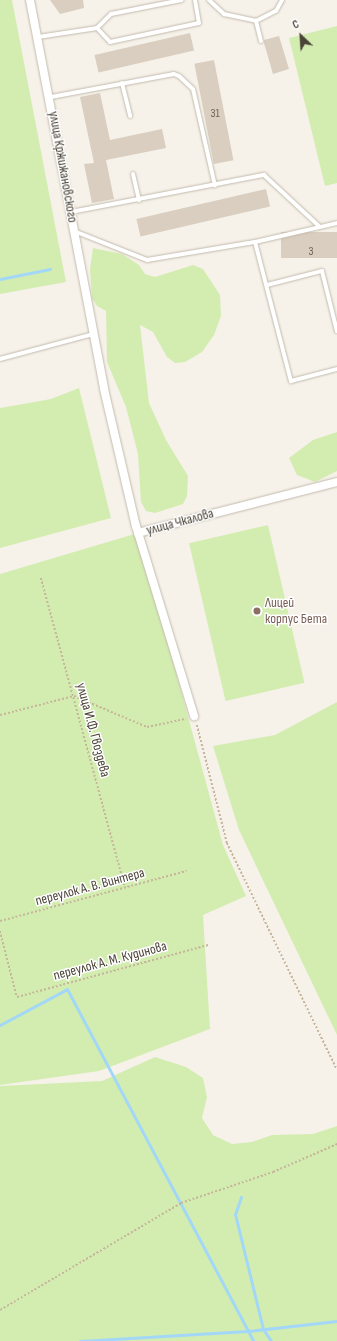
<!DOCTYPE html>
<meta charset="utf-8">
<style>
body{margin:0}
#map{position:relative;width:337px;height:1341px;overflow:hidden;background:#f6f2ea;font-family:"Sofia Sans Condensed",sans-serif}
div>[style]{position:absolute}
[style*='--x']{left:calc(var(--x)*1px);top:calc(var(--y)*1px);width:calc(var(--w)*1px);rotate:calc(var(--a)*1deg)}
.green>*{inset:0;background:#d3edb0;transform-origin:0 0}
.stream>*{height:3px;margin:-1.5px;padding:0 1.5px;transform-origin:1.5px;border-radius:1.5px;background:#a3d7f7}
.building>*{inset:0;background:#d9cebf;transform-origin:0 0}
.path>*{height:1.5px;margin-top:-0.75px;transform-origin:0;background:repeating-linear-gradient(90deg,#c6b69c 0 2px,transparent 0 4px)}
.roads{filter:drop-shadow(0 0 1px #c3baac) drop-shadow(0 0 1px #c3baac)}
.lane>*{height:4px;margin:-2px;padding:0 2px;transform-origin:2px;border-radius:2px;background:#fff}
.street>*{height:8px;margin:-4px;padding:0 4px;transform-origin:4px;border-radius:4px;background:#fff}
.dots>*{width:11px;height:11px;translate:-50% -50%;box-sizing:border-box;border:2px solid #fff;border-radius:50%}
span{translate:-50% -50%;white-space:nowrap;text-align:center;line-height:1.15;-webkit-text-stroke:3px #fff;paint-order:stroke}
.number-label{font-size:12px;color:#6e6659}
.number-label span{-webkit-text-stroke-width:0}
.street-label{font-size:14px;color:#4b4337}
.education-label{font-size:14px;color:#785e54}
.left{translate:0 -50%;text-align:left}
.north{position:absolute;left:281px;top:16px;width:40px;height:40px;-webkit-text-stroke:3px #fff;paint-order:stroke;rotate:335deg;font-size:11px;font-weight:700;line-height:16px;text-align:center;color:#4b4337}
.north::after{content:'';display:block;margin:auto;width:14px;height:18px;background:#4b4337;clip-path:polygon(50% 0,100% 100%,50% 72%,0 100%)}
</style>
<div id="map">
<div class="green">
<i style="clip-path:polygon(0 0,12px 0,66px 282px,0 294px)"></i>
<i style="clip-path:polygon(337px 26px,337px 183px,325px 186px,289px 38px)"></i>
<i style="clip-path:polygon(93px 248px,122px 254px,139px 265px,145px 274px,155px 277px,193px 265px,203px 269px,220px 295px,221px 316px,214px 335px,202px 352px,185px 362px,175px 363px,167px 357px,153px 332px,140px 325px,149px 403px,166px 440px,188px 476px,187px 496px,183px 504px,155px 513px,146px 511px,141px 502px,138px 454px,126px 407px,107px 362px,106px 311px,97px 306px,92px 298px,90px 269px)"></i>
<i style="clip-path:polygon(79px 388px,111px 518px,0 548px,0 408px,51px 399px)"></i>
<i style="clip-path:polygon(337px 432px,337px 471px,315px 482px,297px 475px,289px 458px,313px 440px)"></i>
<i style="left:268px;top:525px;width:162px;height:81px;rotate:77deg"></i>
<i style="clip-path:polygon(138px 533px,223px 845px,246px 896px,203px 915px,210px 1029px,99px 1071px,0 1085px,0 574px)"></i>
<i style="clip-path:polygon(337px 702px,337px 1035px,239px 830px,213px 746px,275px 735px)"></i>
<i style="clip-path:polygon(155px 1057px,186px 1067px,203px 1078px,207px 1097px,202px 1118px,213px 1135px,232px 1144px,252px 1142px,272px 1135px,313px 1134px,337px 1126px,337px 1341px,0 1341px,0 1086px,102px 1081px)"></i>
</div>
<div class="stream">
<i style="--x:0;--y:279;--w:51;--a:-11.3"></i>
<i style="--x:0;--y:1025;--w:76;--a:-28.2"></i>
<i style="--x:67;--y:989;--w:398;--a:62.1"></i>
<i style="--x:241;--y:1197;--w:18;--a:109"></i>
<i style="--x:235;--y:1214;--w:118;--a:76.3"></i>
<i style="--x:263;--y:1329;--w:14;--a:56"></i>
<i style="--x:80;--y:1341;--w:168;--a:-3.4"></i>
<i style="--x:248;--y:1331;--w:90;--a:-6.4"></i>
</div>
<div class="building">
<i style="clip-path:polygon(50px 0,83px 0,84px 8px,60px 14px)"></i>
<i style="left:190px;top:33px;width:18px;height:98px;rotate:77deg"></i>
<i style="clip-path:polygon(279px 36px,289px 69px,273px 74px,264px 43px,264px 40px)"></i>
<i style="left:214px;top:60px;width:102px;height:20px;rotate:79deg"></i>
<i style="clip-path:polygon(100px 93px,110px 140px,162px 129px,166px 148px,106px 160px,114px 199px,92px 203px,84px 164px,94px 163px,80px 97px)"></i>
<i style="left:266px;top:189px;width:18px;height:133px;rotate:77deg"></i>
<i style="left:337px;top:232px;width:26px;height:56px;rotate:90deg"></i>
</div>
<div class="path">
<i style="--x:41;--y:578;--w:321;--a:74.8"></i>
<i style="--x:0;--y:715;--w:76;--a:-14.4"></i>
<i style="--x:74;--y:696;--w:79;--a:23"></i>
<i style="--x:147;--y:727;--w:40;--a:-12"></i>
<i style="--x:197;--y:725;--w:122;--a:75.7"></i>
<i style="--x:227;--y:843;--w:252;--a:64.1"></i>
<i style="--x:0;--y:921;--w:193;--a:-15"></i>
<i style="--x:0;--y:931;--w:68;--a:75.6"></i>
<i style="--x:17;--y:997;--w:198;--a:-15.2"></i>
<i style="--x:0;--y:1310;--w:210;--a:-30.6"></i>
<i style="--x:181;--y:1203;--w:97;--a:-18.6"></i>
<i style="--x:273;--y:1172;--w:70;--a:-23.6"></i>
</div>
<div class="roads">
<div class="lane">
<i style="--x:209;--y:0;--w:21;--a:43"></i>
<i style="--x:224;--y:14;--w:33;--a:12"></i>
<i style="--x:97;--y:28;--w:19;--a:47"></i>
<i style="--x:110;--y:42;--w:91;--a:-12.1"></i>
<i style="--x:199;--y:23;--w:23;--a:-100"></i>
<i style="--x:38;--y:37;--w:60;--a:-8.7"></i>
<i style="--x:97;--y:28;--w:20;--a:-45"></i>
<i style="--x:111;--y:14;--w:72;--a:-11.2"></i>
<i style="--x:261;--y:41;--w:21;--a:-104"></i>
<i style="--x:256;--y:21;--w:22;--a:-27"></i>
<i style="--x:276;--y:11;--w:13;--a:-61"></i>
<i style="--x:122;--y:83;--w:34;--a:76"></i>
<i style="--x:51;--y:97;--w:125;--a:-10.6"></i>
<i style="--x:174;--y:74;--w:5;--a:22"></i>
<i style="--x:179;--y:76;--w:19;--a:43"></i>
<i style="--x:193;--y:89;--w:99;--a:77.2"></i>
<i style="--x:133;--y:174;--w:27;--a:77"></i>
<i style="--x:71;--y:212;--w:197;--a:-10.9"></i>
<i style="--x:264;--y:175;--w:76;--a:42.9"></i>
<i style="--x:74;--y:231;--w:79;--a:21.7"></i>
<i style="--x:147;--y:260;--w:109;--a:-9.5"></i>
<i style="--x:255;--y:242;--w:84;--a:-13"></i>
<i style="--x:255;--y:242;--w:144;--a:75.5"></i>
<i style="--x:291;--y:381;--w:48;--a:-14.6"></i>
<i style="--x:267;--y:285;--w:57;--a:-14.3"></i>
<i style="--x:322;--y:271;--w:62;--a:76"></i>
<i style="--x:0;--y:359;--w:96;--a:-15"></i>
</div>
<div class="street">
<i style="--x:30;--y:0;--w:396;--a:79.2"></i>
<i style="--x:104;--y:389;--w:141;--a:76.9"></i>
<i style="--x:136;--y:526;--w:199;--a:73"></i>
<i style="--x:138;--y:533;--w:205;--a:-14.4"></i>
</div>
</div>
<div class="dots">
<i style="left:257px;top:611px;background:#8d6e63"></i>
</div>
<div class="number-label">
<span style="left:215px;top:114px">31</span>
<span style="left:311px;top:252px">3</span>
</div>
<div class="street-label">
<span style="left:63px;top:167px;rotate:80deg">улица Кржижановского</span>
<span style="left:180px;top:522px;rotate:-15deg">улица Чкалова</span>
<span style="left:93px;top:730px;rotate:75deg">улица И.Ф. Гвоздева</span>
<span style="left:90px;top:887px;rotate:-15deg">переулок А. В. Винтера</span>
<span style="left:110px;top:961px;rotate:-15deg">переулок А. М. Кудинова</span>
</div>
<div class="education-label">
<span class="left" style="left:265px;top:611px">Лицей<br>корпус Бета</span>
</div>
<div class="north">С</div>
</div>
